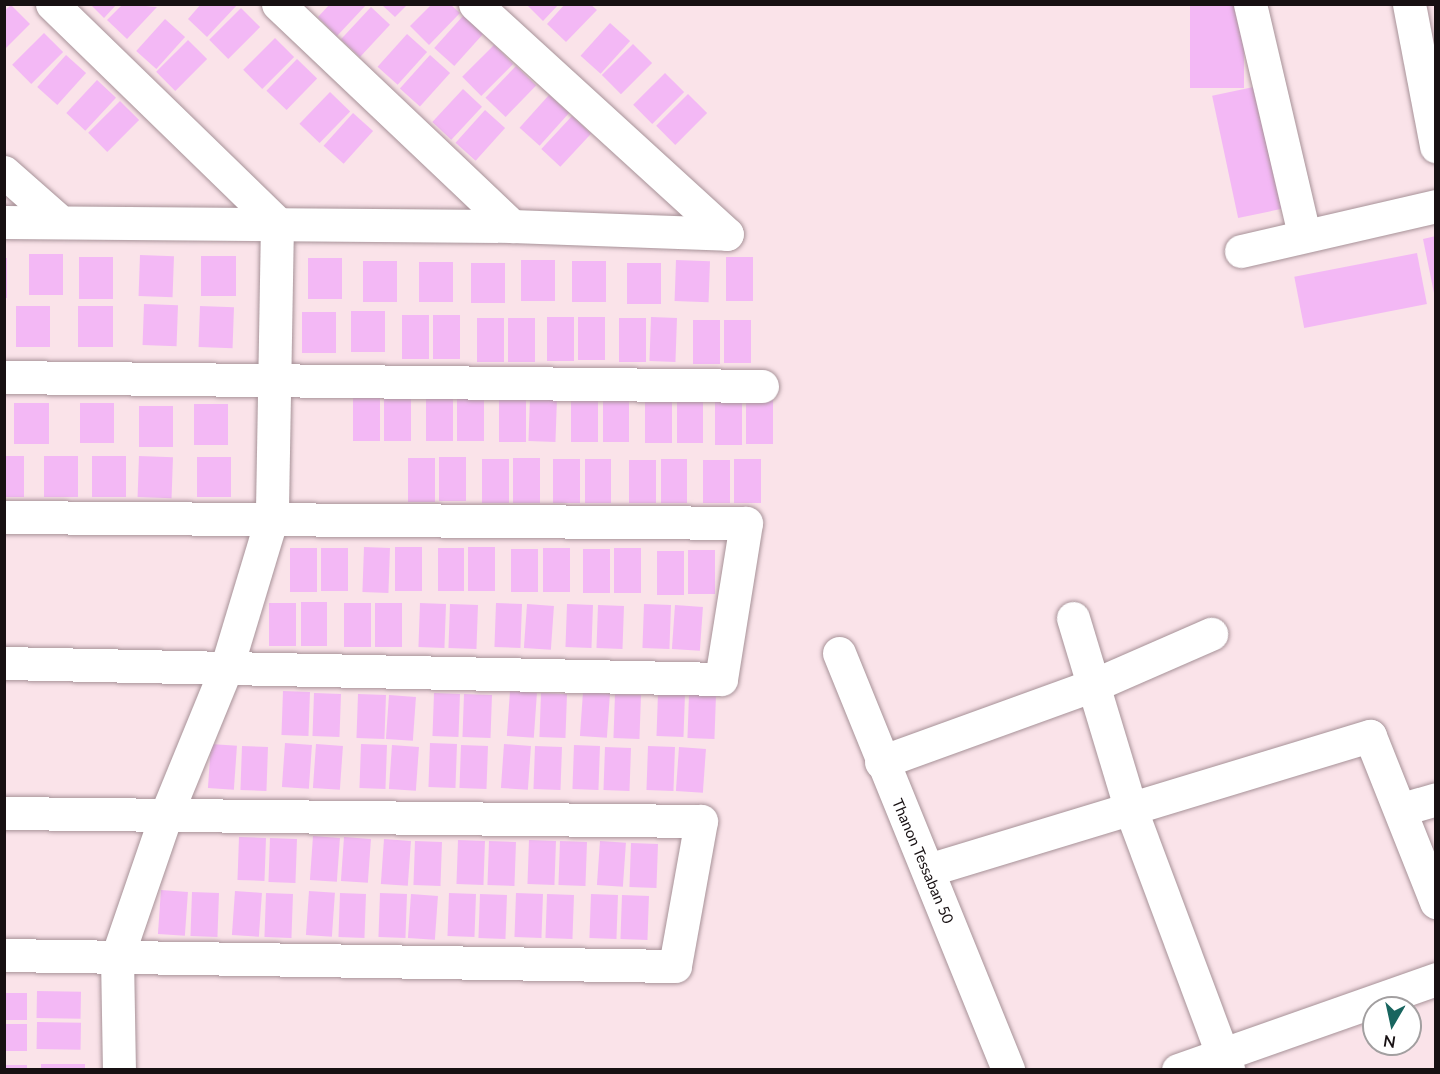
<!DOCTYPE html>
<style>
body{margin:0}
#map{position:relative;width:1440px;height:1074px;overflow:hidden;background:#fae3e9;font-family:Lato,sans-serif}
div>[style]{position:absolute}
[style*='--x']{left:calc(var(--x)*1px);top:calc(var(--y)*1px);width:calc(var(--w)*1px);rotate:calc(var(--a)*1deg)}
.building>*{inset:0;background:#f3b8f5;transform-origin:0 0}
.roads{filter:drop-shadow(0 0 2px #a79298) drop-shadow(0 0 2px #a79298)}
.minor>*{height:33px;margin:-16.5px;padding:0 16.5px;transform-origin:16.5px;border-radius:16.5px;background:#fff}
span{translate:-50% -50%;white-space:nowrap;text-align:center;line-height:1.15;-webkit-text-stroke:5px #fff;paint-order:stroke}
.street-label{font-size:15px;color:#171012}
.frame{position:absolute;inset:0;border:6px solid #171012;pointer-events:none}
.north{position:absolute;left:1362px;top:996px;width:60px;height:60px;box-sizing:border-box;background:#fff;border:2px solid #a29fa0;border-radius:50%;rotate:189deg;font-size:16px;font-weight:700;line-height:24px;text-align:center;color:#171012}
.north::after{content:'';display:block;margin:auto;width:21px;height:27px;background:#18655f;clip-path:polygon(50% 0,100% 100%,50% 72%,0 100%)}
</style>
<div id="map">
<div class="building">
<i style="clip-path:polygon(90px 4px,117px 4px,104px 18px)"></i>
<i style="clip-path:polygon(123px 4px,157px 7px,127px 39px,107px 20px)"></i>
<i style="clip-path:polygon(201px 4px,238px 4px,207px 37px,188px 19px)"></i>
<i style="clip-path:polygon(330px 4px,367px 4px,337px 36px,318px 17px)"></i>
<i style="clip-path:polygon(526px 4px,559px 4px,543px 21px)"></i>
<i style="clip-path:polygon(565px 4px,590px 4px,597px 10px,566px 42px,547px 24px)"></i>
<i style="left:1190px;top:4px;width:54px;height:84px"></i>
<i style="clip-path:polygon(11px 5px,30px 24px,4px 50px,4px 11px)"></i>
<i style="clip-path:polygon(382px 5px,407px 5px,395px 17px)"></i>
<i style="clip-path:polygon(431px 5px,451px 5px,460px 13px,429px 45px,410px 26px)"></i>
<i style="left:371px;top:7px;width:26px;height:44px;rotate:43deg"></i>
<i style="left:241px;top:8px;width:27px;height:45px;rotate:45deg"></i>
<i style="left:463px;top:16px;width:27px;height:43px;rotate:42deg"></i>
<i style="left:165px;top:19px;width:27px;height:43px;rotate:42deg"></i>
<i style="left:610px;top:23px;width:27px;height:44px;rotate:42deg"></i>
<i style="left:44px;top:33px;width:27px;height:45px;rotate:45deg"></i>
<i style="left:407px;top:34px;width:27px;height:44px;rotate:42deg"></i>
<i style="left:275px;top:38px;width:27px;height:45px;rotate:45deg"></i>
<i style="left:188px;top:40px;width:27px;height:45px;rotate:45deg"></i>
<i style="left:633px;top:44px;width:27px;height:44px;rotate:45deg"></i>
<i style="left:494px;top:45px;width:27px;height:45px;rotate:45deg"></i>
<i style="left:66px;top:55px;width:27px;height:43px;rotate:42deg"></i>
<i style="left:430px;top:55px;width:27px;height:45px;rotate:42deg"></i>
<i style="left:297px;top:59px;width:28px;height:44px;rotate:44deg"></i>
<i style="left:516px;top:66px;width:28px;height:44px;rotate:44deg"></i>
<i style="left:665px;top:73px;width:27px;height:45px;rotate:45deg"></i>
<i style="left:97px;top:80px;width:26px;height:45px;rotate:43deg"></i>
<i style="left:1263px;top:85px;width:125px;height:52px;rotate:78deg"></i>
<i style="left:463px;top:89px;width:26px;height:45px;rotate:43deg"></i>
<i style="left:330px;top:92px;width:28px;height:44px;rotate:44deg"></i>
<i style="left:688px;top:94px;width:27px;height:45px;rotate:45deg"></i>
<i style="left:549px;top:95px;width:27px;height:44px;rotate:42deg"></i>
<i style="left:120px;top:101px;width:27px;height:45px;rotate:45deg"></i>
<i style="left:485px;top:110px;width:27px;height:44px;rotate:42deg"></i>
<i style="left:353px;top:113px;width:27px;height:44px;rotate:42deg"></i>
<i style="left:572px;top:116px;width:26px;height:45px;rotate:43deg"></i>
<i style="clip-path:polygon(1436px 236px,1436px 292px,1434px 293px,1423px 239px)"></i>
<i style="left:1417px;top:253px;width:52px;height:125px;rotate:79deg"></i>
<i style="left:29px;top:254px;width:34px;height:41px"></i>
<i style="left:140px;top:255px;width:34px;height:41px;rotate:2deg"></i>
<i style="left:201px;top:256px;width:35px;height:40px"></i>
<i style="left:113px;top:257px;width:42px;height:34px;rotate:90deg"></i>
<i style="left:726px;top:257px;width:27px;height:44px"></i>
<i style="left:4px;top:258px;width:3px;height:40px"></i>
<i style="left:308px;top:258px;width:34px;height:41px"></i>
<i style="left:521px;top:260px;width:34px;height:41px"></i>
<i style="left:676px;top:260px;width:34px;height:41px;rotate:2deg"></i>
<i style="left:363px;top:261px;width:34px;height:41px"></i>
<i style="left:572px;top:261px;width:34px;height:41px"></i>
<i style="left:419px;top:262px;width:34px;height:40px"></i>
<i style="left:471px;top:263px;width:34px;height:40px"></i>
<i style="left:627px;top:263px;width:34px;height:41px"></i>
<i style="left:144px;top:304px;width:34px;height:41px;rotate:2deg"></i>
<i style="left:16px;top:306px;width:34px;height:41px"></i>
<i style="left:78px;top:306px;width:35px;height:41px"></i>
<i style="left:200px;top:306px;width:34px;height:41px;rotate:2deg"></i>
<i style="left:351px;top:311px;width:34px;height:41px"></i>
<i style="left:302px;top:312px;width:34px;height:41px"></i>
<i style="left:402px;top:315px;width:27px;height:44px"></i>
<i style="left:433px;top:315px;width:27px;height:44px"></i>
<i style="left:547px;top:317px;width:27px;height:44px"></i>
<i style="left:578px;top:317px;width:27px;height:43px"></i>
<i style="left:651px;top:317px;width:26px;height:44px;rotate:2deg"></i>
<i style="left:477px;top:318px;width:27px;height:44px"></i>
<i style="left:508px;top:318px;width:27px;height:44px"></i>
<i style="left:619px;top:318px;width:27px;height:44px"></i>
<i style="left:693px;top:320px;width:27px;height:44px"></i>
<i style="left:724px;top:320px;width:27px;height:43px"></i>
<i style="left:353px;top:397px;width:27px;height:44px"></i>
<i style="left:384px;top:397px;width:27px;height:44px"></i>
<i style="left:426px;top:397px;width:27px;height:44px"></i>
<i style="left:457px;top:397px;width:27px;height:44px"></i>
<i style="left:530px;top:397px;width:27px;height:44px;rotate:2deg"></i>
<i style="left:499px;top:398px;width:27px;height:44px"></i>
<i style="left:603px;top:398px;width:26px;height:44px"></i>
<i style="left:571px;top:399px;width:27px;height:43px"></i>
<i style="left:645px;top:399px;width:27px;height:44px"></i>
<i style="left:677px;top:399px;width:26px;height:44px"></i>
<i style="left:715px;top:400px;width:27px;height:45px"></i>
<i style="left:746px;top:400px;width:27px;height:44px"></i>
<i style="left:14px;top:403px;width:35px;height:41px"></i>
<i style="left:80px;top:403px;width:34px;height:40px"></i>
<i style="left:194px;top:404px;width:34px;height:41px"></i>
<i style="left:139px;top:406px;width:34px;height:41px"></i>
<i style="left:4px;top:456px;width:20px;height:41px"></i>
<i style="left:44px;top:456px;width:34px;height:41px"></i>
<i style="left:92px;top:456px;width:34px;height:41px"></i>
<i style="left:139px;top:456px;width:34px;height:41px;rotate:2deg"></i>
<i style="left:197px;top:457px;width:34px;height:40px"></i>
<i style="left:439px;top:457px;width:27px;height:44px"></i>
<i style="left:408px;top:458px;width:27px;height:44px"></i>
<i style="left:513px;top:458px;width:27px;height:45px"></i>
<i style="left:482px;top:459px;width:27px;height:44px"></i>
<i style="left:553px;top:459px;width:27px;height:44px"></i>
<i style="left:585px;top:459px;width:26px;height:44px"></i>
<i style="left:661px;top:459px;width:26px;height:44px"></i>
<i style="left:734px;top:459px;width:27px;height:44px"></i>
<i style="left:629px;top:460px;width:27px;height:43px"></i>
<i style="left:703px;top:460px;width:27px;height:43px"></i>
<i style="left:364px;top:547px;width:26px;height:45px;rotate:2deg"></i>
<i style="left:395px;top:547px;width:27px;height:44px"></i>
<i style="left:468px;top:547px;width:27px;height:44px"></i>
<i style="left:290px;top:548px;width:27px;height:44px"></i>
<i style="left:321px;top:548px;width:27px;height:43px"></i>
<i style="left:438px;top:548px;width:26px;height:43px"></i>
<i style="left:543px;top:548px;width:27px;height:44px"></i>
<i style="left:614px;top:548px;width:27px;height:45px"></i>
<i style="left:511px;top:549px;width:27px;height:43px"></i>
<i style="left:583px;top:549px;width:27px;height:44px"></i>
<i style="left:688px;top:550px;width:27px;height:44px"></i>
<i style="left:657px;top:551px;width:27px;height:44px"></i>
<i style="left:327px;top:602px;width:44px;height:26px;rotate:90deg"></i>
<i style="left:269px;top:603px;width:27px;height:43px"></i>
<i style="left:344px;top:603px;width:27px;height:44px"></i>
<i style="left:375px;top:603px;width:27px;height:44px"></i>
<i style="left:420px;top:603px;width:26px;height:44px;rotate:2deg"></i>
<i style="left:496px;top:603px;width:26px;height:44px;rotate:2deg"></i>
<i style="left:450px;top:604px;width:28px;height:44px;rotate:2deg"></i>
<i style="left:527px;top:604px;width:27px;height:44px;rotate:4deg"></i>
<i style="left:567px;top:604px;width:26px;height:43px;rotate:2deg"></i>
<i style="left:644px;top:604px;width:27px;height:44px;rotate:2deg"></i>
<i style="left:598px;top:605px;width:26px;height:43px;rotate:2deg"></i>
<i style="left:675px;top:605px;width:28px;height:44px;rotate:4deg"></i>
<i style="left:283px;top:691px;width:27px;height:44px;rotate:2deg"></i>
<i style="left:510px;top:691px;width:27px;height:45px;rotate:4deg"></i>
<i style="left:583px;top:692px;width:27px;height:44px;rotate:4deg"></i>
<i style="left:314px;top:693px;width:27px;height:43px;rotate:2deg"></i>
<i style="left:434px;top:693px;width:26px;height:43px;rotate:2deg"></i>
<i style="left:541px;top:693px;width:26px;height:44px;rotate:2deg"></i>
<i style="left:658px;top:693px;width:27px;height:43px;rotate:2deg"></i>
<i style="left:358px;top:694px;width:28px;height:44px;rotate:2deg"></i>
<i style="left:464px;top:694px;width:28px;height:43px;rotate:2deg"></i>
<i style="left:615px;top:694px;width:26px;height:44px;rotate:2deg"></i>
<i style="left:689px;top:694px;width:27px;height:44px;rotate:2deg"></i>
<i style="left:389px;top:695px;width:27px;height:44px;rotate:4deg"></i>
<i style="left:285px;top:743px;width:27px;height:44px;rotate:4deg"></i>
<i style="left:430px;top:743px;width:27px;height:44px;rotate:2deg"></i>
<i style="left:211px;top:744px;width:26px;height:44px;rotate:4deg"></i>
<i style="left:316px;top:744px;width:27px;height:44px;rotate:4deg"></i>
<i style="left:361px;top:744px;width:26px;height:44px;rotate:2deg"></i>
<i style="left:504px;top:744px;width:27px;height:44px;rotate:4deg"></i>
<i style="left:392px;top:745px;width:27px;height:44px;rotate:4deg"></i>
<i style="left:461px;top:745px;width:27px;height:43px;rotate:2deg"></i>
<i style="left:574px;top:745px;width:26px;height:44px;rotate:2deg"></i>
<i style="left:242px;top:746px;width:26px;height:44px;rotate:2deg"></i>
<i style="left:535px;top:746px;width:27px;height:43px;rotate:2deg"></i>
<i style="left:648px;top:746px;width:27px;height:44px;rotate:2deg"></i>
<i style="left:605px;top:747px;width:26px;height:43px;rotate:2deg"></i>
<i style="left:679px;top:747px;width:27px;height:44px;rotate:4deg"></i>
<i style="left:313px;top:836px;width:27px;height:44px;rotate:4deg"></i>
<i style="left:239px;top:837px;width:27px;height:43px;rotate:2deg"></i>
<i style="left:344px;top:837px;width:27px;height:44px;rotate:4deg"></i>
<i style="left:270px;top:838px;width:27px;height:44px;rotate:2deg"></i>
<i style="left:384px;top:839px;width:27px;height:45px;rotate:4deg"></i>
<i style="left:458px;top:840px;width:27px;height:44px;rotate:2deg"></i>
<i style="left:529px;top:840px;width:27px;height:44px;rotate:2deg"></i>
<i style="left:415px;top:841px;width:27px;height:44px;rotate:2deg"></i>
<i style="left:489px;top:841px;width:27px;height:44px;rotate:2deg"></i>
<i style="left:560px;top:841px;width:27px;height:44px;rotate:2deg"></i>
<i style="left:600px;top:841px;width:26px;height:44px;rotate:4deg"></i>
<i style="left:631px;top:843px;width:27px;height:44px;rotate:2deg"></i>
<i style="left:161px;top:890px;width:27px;height:44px;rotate:4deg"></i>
<i style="left:235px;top:891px;width:27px;height:44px;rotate:4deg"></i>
<i style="left:309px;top:891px;width:26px;height:44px;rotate:4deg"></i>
<i style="left:192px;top:892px;width:27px;height:44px;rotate:2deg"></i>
<i style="left:266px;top:893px;width:27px;height:44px;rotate:2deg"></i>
<i style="left:340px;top:893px;width:26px;height:44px;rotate:2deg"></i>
<i style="left:380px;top:893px;width:27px;height:44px;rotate:2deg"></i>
<i style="left:449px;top:893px;width:27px;height:43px;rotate:2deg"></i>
<i style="left:516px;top:893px;width:27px;height:44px;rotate:2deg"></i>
<i style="left:411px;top:894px;width:27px;height:44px;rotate:4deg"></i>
<i style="left:480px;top:894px;width:27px;height:44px;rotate:2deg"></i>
<i style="left:547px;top:894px;width:27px;height:44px;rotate:2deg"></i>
<i style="left:591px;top:894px;width:27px;height:44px;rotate:2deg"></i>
<i style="left:622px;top:895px;width:27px;height:44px;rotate:2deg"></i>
<i style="left:37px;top:991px;width:44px;height:27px;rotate:1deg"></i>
<i style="left:4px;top:993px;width:23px;height:27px"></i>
<i style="left:37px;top:1022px;width:44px;height:27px;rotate:1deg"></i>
<i style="left:4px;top:1024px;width:23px;height:27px"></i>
<i style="left:41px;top:1064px;width:44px;height:6px"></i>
<i style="left:4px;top:1065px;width:23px;height:5px"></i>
</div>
<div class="roads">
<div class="minor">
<i style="--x:52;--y:4;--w:314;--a:44.2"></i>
<i style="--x:277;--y:223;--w:294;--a:91"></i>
<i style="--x:272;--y:517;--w:156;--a:106.8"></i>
<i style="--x:227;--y:666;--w:161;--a:112.3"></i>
<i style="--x:166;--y:815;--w:150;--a:109"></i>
<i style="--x:117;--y:957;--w:113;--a:89"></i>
<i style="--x:278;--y:4;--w:323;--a:43.5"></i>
<i style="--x:475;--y:4;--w:341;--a:42.4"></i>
<i style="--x:1250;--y:4;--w:237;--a:76.8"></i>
<i style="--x:1409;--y:4;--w:145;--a:79.2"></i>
<i style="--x:4;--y:172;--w:69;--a:41.5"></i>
<i style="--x:4;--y:222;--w:508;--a:0.45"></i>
<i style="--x:512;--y:226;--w:215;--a:2.1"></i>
<i style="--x:1241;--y:251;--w:200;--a:-13"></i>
<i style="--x:4;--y:377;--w:758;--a:0.68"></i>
<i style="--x:4;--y:517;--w:742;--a:0.46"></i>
<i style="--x:746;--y:523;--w:158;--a:99.1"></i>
<i style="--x:721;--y:679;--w:717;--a:-178.72"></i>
<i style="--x:1073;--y:618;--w:201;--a:73.2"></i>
<i style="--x:1131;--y:810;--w:278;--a:69.5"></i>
<i style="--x:839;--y:653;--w:450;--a:67.9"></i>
<i style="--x:881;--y:762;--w:226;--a:-19.9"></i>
<i style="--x:1094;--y:685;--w:128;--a:-23.6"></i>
<i style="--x:1402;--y:809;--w:35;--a:-16"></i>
<i style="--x:4;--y:813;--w:697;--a:0.66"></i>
<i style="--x:701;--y:821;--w:147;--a:100.2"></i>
<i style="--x:675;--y:966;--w:671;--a:-179.06"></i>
<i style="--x:928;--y:870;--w:462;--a:-16.9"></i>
<i style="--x:1370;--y:736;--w:179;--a:68.3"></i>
<i style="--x:1178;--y:1070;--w:274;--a:-19.4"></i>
</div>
</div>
<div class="street-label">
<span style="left:923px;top:861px;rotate:67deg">Thanon Tessaban 50</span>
</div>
<div class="frame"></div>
<div class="north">N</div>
</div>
